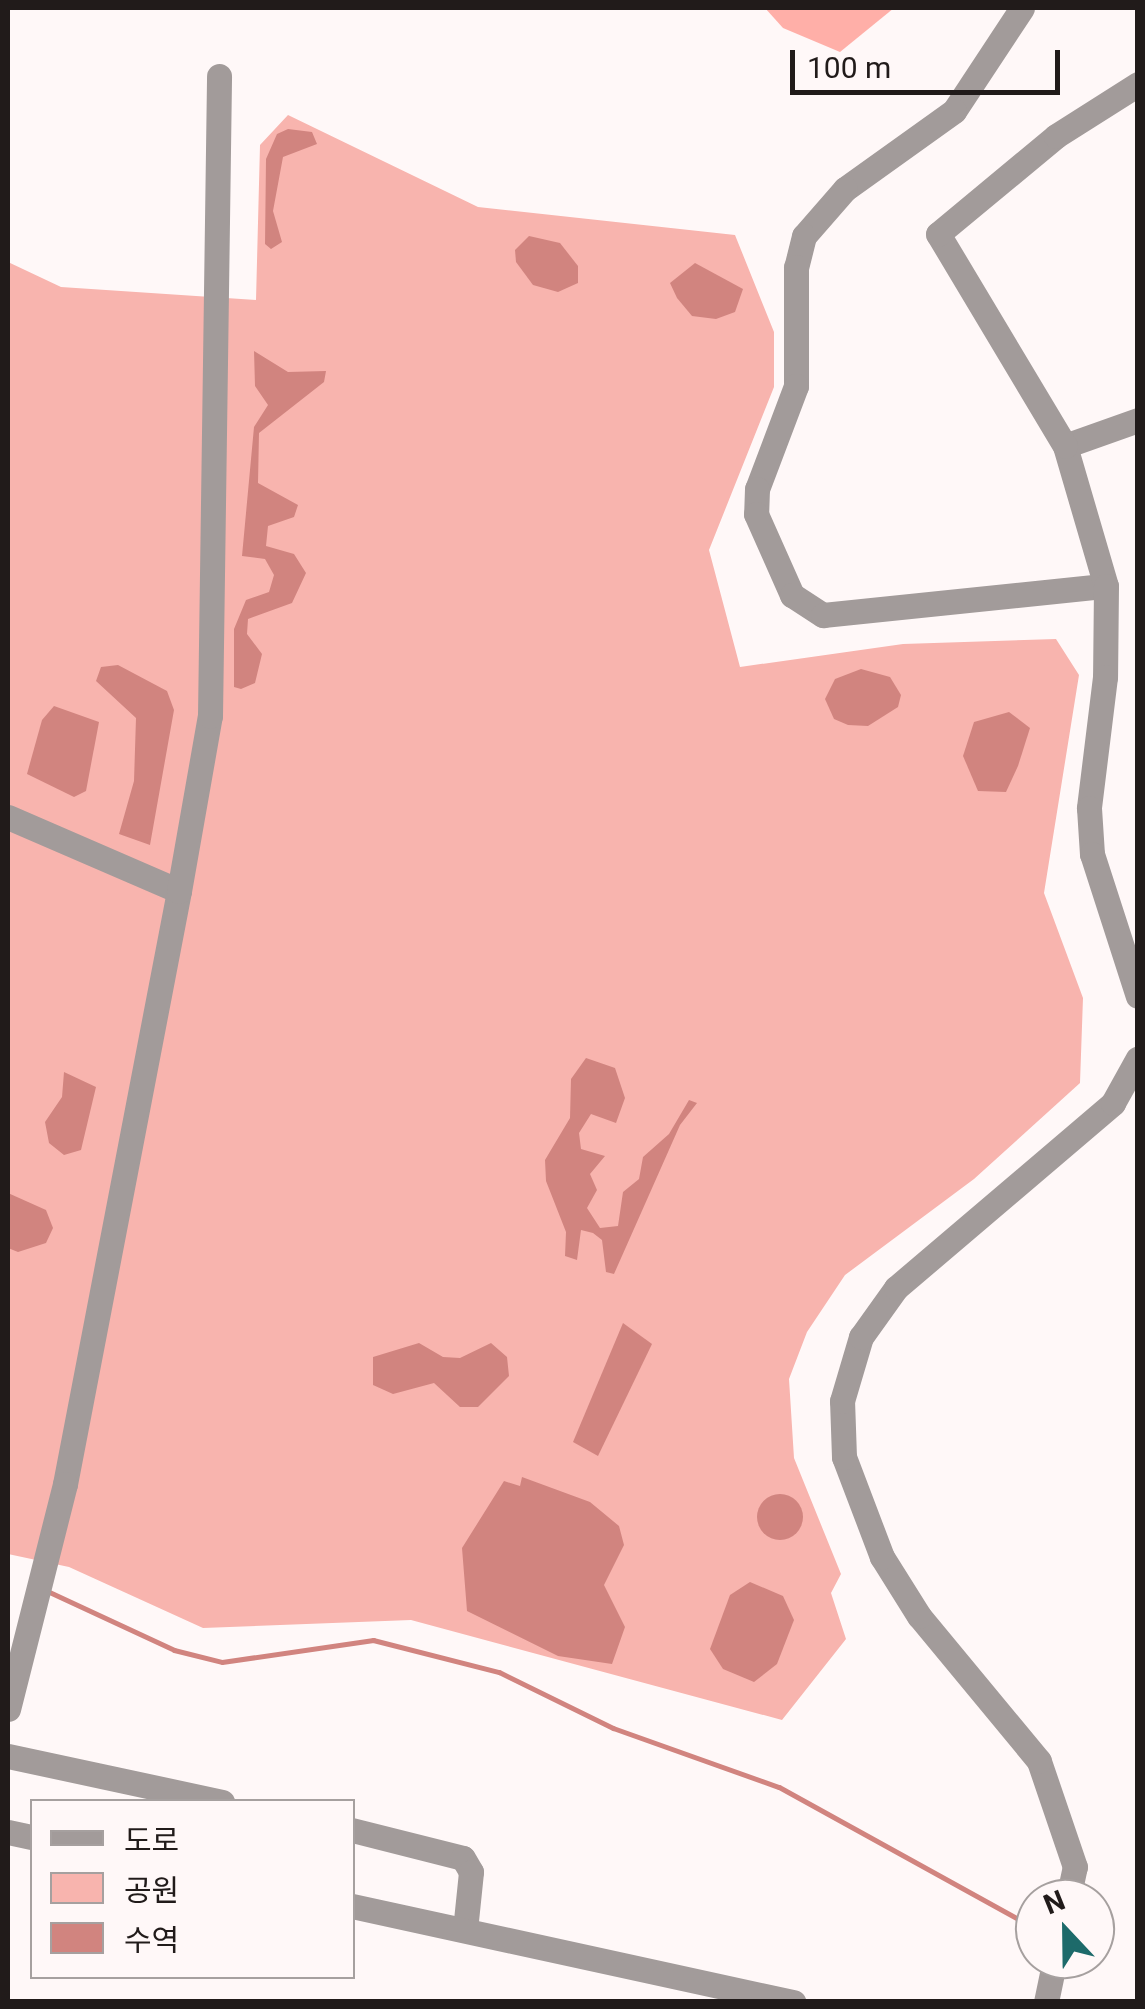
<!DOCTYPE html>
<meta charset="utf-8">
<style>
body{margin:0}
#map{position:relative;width:1145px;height:2009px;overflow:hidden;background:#fff8f8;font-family:Roboto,"Noto Sans KR",sans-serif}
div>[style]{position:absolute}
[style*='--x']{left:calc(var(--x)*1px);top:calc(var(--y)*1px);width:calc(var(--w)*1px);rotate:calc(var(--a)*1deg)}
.green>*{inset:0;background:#f8b4ae}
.forest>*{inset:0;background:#ffafa8}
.water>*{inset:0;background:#d1847f}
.round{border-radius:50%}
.stream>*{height:5px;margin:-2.5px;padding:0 2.5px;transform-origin:2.5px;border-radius:2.5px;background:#d1847f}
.minor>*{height:25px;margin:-12.5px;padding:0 12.5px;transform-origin:12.5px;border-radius:12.5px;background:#a29b9a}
span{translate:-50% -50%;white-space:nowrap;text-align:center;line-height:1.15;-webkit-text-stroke:9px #fff8f8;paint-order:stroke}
.frame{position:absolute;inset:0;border:10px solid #211b1a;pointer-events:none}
.legend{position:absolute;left:30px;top:1799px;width:325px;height:180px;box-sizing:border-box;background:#fff8f8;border:2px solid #a6a09f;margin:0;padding:12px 18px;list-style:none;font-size:30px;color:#211b1a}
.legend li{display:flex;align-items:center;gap:20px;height:50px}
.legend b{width:50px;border:2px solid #a6a09f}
.north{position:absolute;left:1015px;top:1879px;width:100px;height:100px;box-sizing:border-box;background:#fff8f8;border:2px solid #a6a09f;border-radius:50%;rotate:338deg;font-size:28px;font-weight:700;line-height:40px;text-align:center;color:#211b1a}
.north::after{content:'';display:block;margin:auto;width:35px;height:45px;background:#1d6a6a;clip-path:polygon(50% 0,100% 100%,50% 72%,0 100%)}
.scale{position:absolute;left:790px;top:50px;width:270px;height:45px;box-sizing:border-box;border:5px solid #211b1a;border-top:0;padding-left:12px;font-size:30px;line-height:35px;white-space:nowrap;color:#211b1a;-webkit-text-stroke:8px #fff8f8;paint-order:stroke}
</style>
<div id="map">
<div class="green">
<i style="clip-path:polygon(288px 115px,478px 207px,735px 235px,774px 332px,774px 387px,709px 550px,740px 667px,903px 644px,1056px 639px,1079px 675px,1044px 893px,1083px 998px,1080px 1083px,974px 1179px,845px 1275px,807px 1332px,789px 1379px,794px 1458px,841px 1574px,831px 1593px,846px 1639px,782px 1720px,411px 1620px,203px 1628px,69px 1567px,8px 1554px,8px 262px,61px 287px,256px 300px,260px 145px)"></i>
</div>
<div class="forest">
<i style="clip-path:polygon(765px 8px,894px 8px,840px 52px,783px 28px)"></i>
</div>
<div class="water">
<i style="clip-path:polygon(288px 129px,312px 132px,317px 144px,283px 157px,273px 211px,282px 242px,271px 249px,265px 244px,266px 159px,277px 134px)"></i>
<i style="clip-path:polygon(529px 236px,560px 243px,578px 266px,578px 283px,558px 292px,533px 285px,516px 262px,515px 250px)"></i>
<i style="clip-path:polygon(695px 263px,743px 289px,735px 312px,716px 319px,692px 316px,677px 298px,670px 283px)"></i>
<i style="clip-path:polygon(254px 351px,288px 372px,326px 371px,324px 382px,259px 433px,258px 483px,298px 505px,294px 517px,268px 526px,266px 546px,294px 554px,306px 573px,292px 603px,248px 619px,247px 634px,262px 654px,255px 683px,241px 689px,234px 687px,234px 629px,246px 600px,269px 592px,274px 575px,265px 559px,242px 556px,254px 427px,268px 405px,255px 386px)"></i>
<i style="clip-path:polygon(118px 665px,167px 691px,174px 710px,150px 845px,119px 834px,134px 781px,136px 718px,96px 681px,101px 667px)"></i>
<i style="clip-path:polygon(861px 669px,890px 677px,901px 695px,898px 707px,868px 726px,848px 725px,834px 719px,825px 699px,835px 679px)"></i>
<i style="clip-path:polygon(54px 706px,99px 722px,86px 791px,74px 797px,27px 774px,42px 720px)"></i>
<i style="clip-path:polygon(1009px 712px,1030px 728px,1018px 766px,1006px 792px,978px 791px,963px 756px,974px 722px)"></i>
<i style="clip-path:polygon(586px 1058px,615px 1068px,625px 1098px,616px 1123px,591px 1114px,579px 1133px,581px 1149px,605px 1156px,590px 1174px,597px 1190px,587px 1208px,600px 1228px,618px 1226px,623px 1192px,639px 1179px,643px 1157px,669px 1134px,689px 1100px,697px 1103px,680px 1125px,614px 1274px,606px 1272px,602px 1240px,593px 1233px,581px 1230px,577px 1260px,565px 1256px,566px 1232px,546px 1181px,545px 1160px,570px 1118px,571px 1079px)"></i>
<i style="clip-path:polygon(64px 1072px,96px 1087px,81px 1150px,64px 1155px,49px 1143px,45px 1122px,62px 1097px)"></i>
<i style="clip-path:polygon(8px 1193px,46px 1210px,53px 1228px,46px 1243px,18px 1252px,8px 1248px)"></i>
<i style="clip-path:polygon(623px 1323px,652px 1344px,598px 1456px,573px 1442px)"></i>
<i style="clip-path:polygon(419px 1343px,443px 1357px,460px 1358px,491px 1343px,507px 1357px,509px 1376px,478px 1407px,460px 1407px,434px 1383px,393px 1394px,373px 1385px,373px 1357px)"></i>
<i style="clip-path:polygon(522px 1477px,590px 1502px,619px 1526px,624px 1545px,604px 1585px,625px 1627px,612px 1664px,558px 1656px,467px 1611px,462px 1548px,504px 1481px,520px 1486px)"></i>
<i class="round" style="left:757px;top:1494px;width:46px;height:46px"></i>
<i style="clip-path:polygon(750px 1582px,783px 1596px,794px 1620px,777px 1664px,754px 1682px,723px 1669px,710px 1649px,730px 1595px)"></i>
</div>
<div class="stream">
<i style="--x:45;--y:1590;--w:142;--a:24.9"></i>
<i style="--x:174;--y:1650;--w:49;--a:14"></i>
<i style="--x:222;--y:1662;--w:153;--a:-8.3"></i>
<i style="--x:373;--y:1640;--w:130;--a:14.3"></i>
<i style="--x:499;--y:1672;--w:127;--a:26.2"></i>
<i style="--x:613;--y:1728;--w:176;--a:19.6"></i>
<i style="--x:779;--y:1787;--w:283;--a:28.9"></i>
</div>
<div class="minor">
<i style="--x:1022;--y:8;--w:123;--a:123.4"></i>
<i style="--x:954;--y:111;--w:134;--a:144.4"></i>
<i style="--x:845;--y:189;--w:62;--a:131.1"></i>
<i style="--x:804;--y:236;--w:32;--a:104"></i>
<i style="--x:796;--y:267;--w:119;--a:90"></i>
<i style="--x:796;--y:386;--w:110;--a:110.7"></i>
<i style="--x:757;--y:489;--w:25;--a:92"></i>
<i style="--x:756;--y:514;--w:89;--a:66"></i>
<i style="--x:792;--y:595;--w:37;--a:33"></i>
<i style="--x:823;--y:615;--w:284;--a:-5.9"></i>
<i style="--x:1138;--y:420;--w:77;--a:160.4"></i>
<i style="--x:1065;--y:446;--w:146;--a:73.7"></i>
<i style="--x:1106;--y:586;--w:91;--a:90.6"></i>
<i style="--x:1105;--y:677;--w:132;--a:97"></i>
<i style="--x:1089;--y:808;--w:46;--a:86.3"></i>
<i style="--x:1092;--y:854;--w:149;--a:72.1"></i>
<i style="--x:1065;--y:446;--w:247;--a:-120.9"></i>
<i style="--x:938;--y:234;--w:153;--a:-39.7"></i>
<i style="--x:1056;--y:136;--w:97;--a:-32.4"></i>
<i style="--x:8;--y:817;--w:186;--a:23.4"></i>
<i style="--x:179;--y:891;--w:604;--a:100.88"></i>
<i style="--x:65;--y:1484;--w:232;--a:104.2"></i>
<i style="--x:179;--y:891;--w:178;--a:-80"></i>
<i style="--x:210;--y:716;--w:640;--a:-89.19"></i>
<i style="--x:8;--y:1756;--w:219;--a:12.1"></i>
<i style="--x:352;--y:1830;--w:114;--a:14.2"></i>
<i style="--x:463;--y:1858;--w:16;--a:60"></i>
<i style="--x:471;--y:1872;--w:58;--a:95.9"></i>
<i style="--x:8;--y:1832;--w:25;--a:12"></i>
<i style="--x:1068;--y:1899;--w:33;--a:-78"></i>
<i style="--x:1075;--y:1867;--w:112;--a:-108.8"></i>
<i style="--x:1039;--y:1761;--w:188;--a:-129.6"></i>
<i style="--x:919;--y:1616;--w:70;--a:-122.1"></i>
<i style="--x:882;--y:1557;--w:107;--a:-110.8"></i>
<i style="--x:844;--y:1457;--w:56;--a:-92"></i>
<i style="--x:842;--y:1401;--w:67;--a:-73.5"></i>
<i style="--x:861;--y:1337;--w:60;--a:-54.5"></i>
<i style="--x:896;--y:1288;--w:285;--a:-40.4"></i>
<i style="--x:1113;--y:1103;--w:51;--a:-60.9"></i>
<i style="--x:352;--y:1906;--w:452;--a:12.3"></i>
<i style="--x:1046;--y:2002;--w:44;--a:-78.2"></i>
</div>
<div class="frame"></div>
<ul class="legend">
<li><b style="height:12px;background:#a29b9a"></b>도로</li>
<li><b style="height:28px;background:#f8b4ae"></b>공원</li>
<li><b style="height:28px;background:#d1847f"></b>수역</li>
</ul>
<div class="north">N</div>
<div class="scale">100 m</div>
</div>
